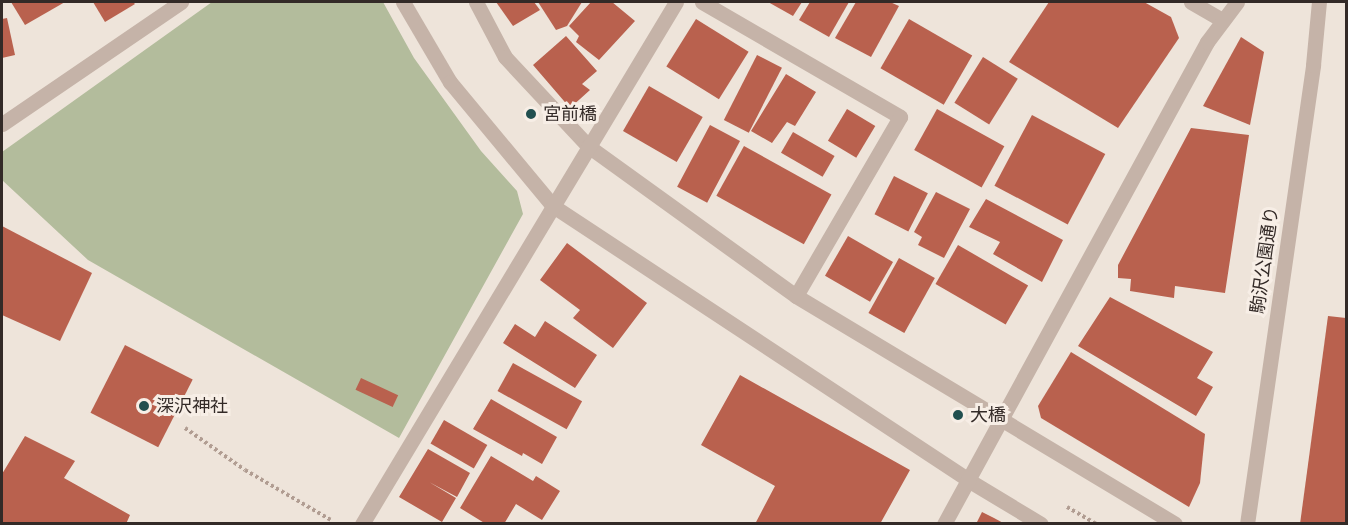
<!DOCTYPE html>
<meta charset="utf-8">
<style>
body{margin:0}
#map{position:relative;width:1348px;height:525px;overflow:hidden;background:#eee4da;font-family:Quicksand,"Noto Sans JP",sans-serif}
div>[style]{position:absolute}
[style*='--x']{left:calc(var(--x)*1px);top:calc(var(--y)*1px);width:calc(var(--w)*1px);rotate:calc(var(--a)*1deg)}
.green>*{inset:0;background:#b3bc9c}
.building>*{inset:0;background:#b9614e;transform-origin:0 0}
.path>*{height:4px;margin-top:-2px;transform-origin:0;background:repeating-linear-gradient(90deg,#b19d92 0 3px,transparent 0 6px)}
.minor>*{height:15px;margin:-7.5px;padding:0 7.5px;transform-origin:7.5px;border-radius:7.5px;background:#c5b3a8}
.dots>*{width:16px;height:16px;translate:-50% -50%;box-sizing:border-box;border:3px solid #f7eee6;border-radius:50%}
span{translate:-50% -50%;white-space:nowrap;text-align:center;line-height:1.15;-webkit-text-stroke:6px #f7eee6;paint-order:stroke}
.poi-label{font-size:18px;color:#332a27}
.left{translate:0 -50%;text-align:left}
.street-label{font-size:18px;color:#332a27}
.frame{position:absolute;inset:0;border:3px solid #332a27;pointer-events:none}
</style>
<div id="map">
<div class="green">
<i style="clip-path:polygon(212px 2px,383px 2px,414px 58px,481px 151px,517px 191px,523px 214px,399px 438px,88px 260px,2px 180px,2px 152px)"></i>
</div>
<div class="building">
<i style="clip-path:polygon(11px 2px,65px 2px,25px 25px)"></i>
<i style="clip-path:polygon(93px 2px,133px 2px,135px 4px,105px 22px)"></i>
<i style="clip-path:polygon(496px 2px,534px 2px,540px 10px,513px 26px)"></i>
<i style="clip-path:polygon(538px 2px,582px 2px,567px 26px,556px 30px)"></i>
<i style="clip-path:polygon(591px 2px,612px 2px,635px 21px,599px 60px,576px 42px,579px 36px,569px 26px)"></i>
<i style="clip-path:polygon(768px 2px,802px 2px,793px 16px)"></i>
<i style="clip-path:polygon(810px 2px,849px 2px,829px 37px,799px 20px)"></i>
<i style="clip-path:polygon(856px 2px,890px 2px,899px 6px,871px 57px,835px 38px)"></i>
<i style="clip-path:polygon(1049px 2px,1144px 2px,1171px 17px,1179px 38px,1118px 128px,1009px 62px)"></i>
<i style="clip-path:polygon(7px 18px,15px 55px,2px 58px,2px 19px)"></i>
<i style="left:696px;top:19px;width:62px;height:56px;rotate:32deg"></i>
<i style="left:909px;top:19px;width:73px;height:57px;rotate:30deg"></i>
<i style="clip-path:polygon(566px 36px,597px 71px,582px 84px,590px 90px,570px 108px,533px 65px)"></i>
<i style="clip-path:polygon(1241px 37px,1264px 52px,1250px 125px,1203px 106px)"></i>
<i style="left:757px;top:55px;width:28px;height:73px;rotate:27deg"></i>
<i style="left:983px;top:57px;width:41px;height:54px;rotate:32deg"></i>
<i style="clip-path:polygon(786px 74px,816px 92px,795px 126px,787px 122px,772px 143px,751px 131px)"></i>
<i style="left:649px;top:86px;width:62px;height:52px;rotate:30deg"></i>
<i style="left:847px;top:109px;width:33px;height:37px;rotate:31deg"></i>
<i style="left:937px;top:109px;width:77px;height:47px;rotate:29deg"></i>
<i style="left:1032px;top:115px;width:83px;height:80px;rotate:28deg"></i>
<i style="left:710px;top:125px;width:34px;height:70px;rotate:28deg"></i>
<i style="clip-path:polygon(1191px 128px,1249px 135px,1225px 293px,1175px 286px,1174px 298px,1130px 291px,1131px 279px,1118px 278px,1118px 265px)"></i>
<i style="left:793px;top:132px;width:48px;height:24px;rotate:30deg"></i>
<i style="left:744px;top:146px;width:100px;height:57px;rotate:29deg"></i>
<i style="left:894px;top:176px;width:38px;height:43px;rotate:27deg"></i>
<i style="clip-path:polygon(936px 192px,970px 209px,944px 258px,918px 245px,922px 237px,914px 232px)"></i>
<i style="clip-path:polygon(986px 199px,1063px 240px,1042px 282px,993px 254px,1000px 242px,969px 227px)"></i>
<i style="clip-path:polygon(2px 226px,92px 273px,60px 341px,2px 315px)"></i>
<i style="left:848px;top:236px;width:52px;height:46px;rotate:30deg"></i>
<i style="clip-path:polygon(567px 243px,647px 303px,613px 348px,573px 318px,580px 310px,540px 280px)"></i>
<i style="left:958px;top:245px;width:81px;height:45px;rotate:30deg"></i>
<i style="left:899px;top:258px;width:41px;height:63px;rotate:29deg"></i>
<i style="clip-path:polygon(1110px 297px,1213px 352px,1197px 378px,1213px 387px,1196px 416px,1078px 346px)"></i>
<i style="clip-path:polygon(1328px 316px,1346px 318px,1346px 524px,1300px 524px)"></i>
<i style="clip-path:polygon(545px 321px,597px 355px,575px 388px,503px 343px,515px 324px,535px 337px)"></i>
<i style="left:125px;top:345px;width:76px;height:76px;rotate:27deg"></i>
<i style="clip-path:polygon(1071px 352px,1205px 434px,1200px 483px,1189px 507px,1041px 418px,1038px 406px)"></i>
<i style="left:513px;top:363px;width:79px;height:32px;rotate:29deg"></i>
<i style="clip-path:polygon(740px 375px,910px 470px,880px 524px,755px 524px,775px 486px,701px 445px)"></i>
<i style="left:361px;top:378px;width:41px;height:13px;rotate:25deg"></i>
<i style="clip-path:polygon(491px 399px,557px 437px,542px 464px,523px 453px,522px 456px,473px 429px)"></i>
<i style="left:444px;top:420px;width:50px;height:27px;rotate:30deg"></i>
<i style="clip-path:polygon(25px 436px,75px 461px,64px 478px,130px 515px,126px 524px,2px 524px,2px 474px)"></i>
<i style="clip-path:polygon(428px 449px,470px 473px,457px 497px,429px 482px,456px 498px,442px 522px,399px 497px)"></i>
<i style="clip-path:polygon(491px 456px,533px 481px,536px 476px,560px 491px,542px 520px,516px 504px,504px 524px,486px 524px,460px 508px)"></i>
<i style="clip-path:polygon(982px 512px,994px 518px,1005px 524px,976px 524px)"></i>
</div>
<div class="path">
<i style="--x:185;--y:428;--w:73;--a:35"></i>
<i style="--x:245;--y:470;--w:99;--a:30.2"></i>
<i style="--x:1067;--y:507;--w:34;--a:30"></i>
</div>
<div class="minor">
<i style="--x:403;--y:2;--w:93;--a:59.6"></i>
<i style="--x:450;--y:82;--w:161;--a:50.3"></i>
<i style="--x:553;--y:206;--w:497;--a:33.4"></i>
<i style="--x:968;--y:480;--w:85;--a:31.1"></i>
<i style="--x:476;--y:2;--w:62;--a:62.2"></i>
<i style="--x:505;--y:57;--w:122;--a:47"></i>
<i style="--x:588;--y:146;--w:256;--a:35.8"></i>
<i style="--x:796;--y:296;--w:442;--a:31"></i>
<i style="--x:702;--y:2;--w:229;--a:30.1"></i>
<i style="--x:900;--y:117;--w:207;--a:120.2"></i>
<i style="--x:1191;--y:2;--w:36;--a:30"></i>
<i style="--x:2;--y:124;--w:217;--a:-34.3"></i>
<i style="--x:362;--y:524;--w:609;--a:-58.97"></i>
<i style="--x:944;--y:524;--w:549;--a:-61.38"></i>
<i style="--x:1207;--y:42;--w:50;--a:-53.1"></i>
<i style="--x:1247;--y:524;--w:464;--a:-81.8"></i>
<i style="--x:1313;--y:65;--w:63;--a:-84.6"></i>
</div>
<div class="dots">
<i style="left:531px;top:114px;background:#214f4f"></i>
<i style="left:144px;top:406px;background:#214f4f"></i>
<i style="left:958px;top:415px;background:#214f4f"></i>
</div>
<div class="poi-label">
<span class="left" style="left:543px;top:114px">宮前橋</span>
<span class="left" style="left:156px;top:406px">深沢神社</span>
<span class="left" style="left:970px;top:415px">大橋</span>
</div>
<div class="street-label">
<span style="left:1265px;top:260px;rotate:-82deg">駒沢公園通り</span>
</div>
<div class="frame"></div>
</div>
